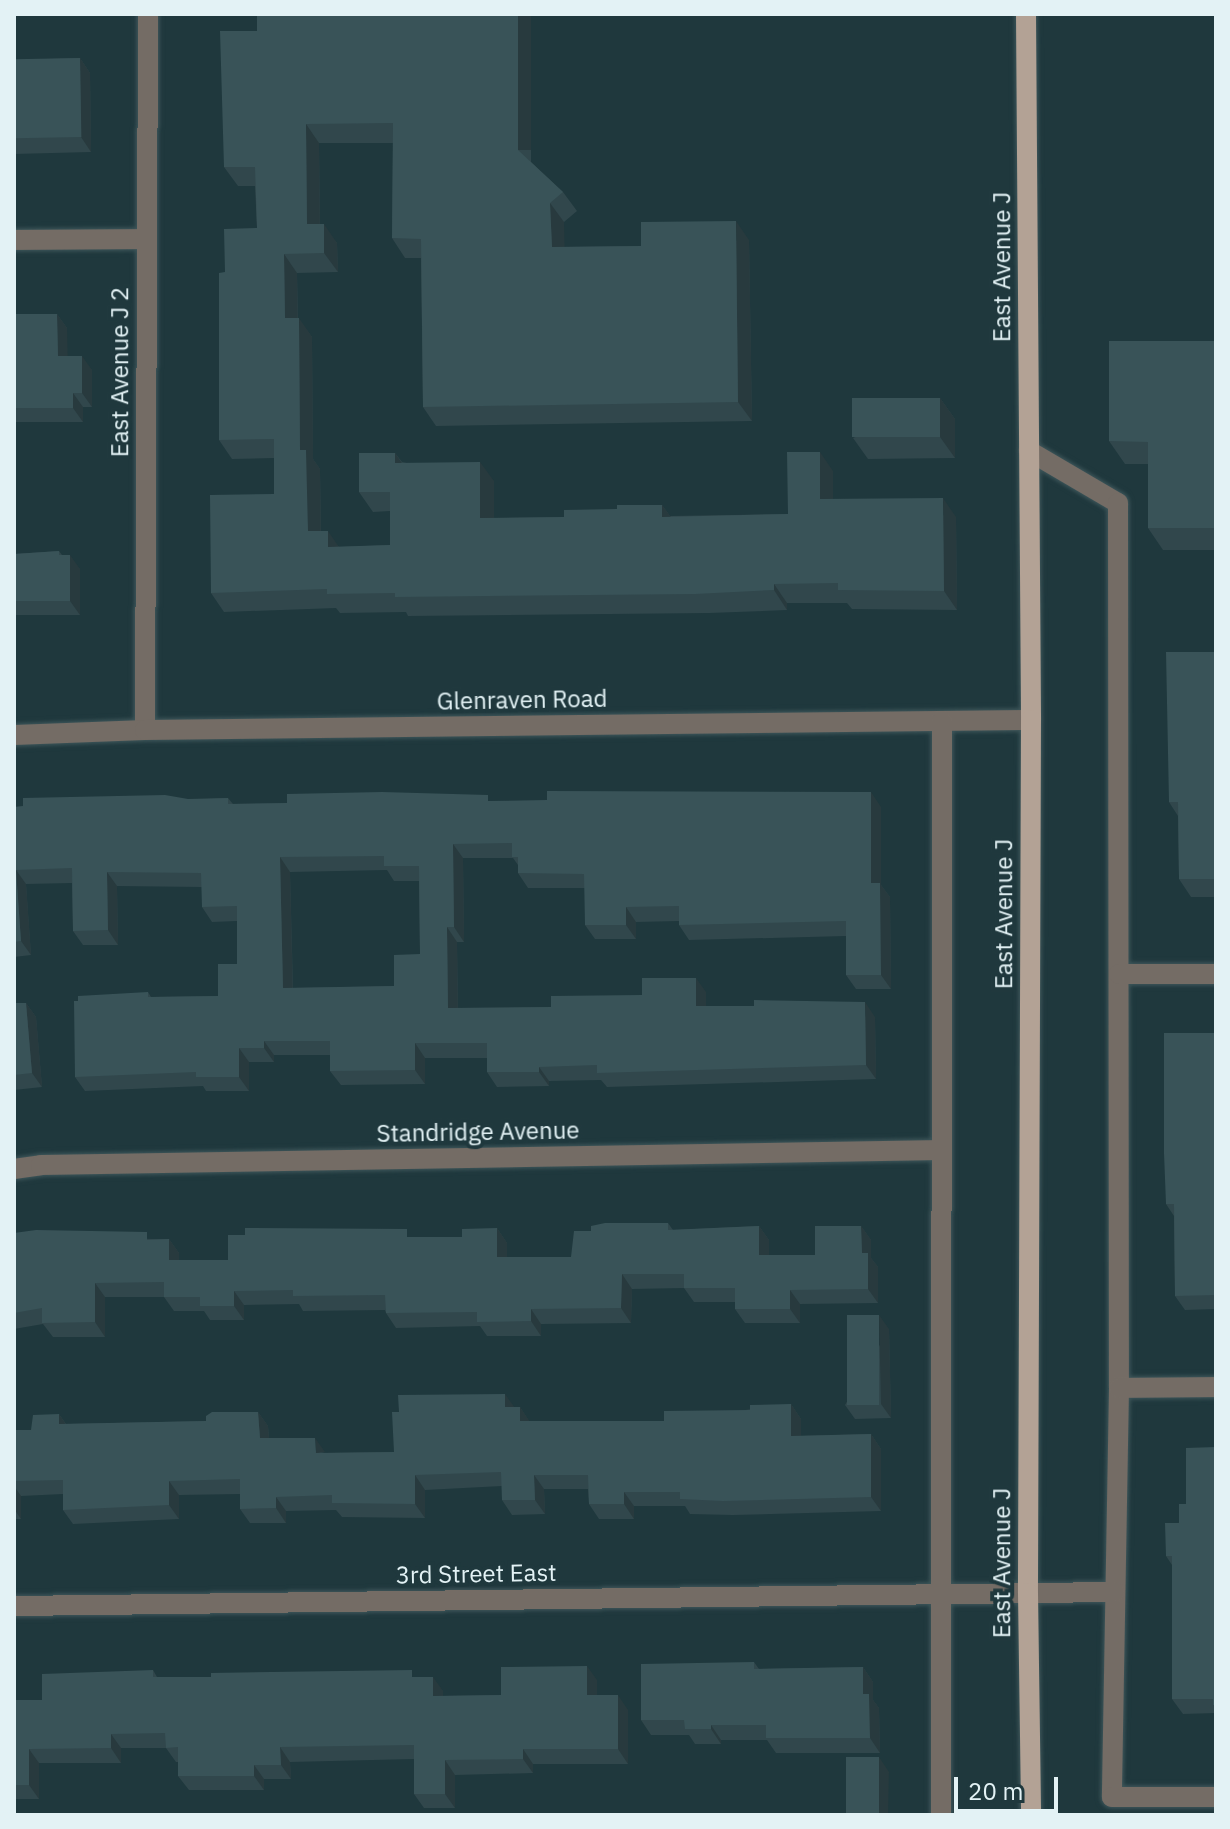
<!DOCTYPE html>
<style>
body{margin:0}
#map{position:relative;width:1230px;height:1829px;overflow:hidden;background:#1f383d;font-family:"IBM Plex Sans",sans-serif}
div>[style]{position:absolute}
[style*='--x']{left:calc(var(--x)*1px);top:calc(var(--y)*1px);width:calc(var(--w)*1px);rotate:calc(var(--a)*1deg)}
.roads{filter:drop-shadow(0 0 2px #3e565a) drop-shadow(0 0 2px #3e565a)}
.street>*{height:20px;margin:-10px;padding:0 10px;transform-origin:10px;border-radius:10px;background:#746c65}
.primary>*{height:20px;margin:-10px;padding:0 10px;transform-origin:10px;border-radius:10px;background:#b3a295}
.wall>*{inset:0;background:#31474c}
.shaded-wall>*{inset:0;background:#283a3e;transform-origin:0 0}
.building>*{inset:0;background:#395358;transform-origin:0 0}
span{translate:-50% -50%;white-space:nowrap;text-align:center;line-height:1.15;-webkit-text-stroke:8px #1f383d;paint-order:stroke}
.street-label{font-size:24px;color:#e3f2f5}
.frame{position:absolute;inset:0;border:16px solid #e3f2f5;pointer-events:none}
.scale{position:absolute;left:954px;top:1777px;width:104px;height:36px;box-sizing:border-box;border:4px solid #e3f2f5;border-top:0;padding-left:10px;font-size:24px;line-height:28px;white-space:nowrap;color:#e3f2f5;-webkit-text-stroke:6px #1f383d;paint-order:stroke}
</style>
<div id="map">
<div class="roads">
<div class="street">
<i style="--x:14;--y:240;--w:132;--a:-0.4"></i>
<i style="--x:1029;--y:451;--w:103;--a:30.3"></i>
<i style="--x:1118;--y:503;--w:885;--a:89.94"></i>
<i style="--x:1119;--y:1388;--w:409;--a:91"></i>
<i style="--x:1112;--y:1797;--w:104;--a:0"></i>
<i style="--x:145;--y:730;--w:716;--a:-89.76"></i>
<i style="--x:14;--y:735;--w:131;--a:-2.2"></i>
<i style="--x:145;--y:730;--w:886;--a:-0.65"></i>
<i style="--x:1119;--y:974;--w:97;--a:0"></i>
<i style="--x:14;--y:1169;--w:27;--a:-8"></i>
<i style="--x:41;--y:1165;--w:901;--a:-0.95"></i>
<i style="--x:1119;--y:1388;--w:97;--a:-0.6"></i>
<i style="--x:14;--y:1606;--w:1101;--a:-0.73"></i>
<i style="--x:941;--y:1815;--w:1094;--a:-89.95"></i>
</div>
<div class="primary">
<i style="--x:1026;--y:14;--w:706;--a:89.59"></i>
<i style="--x:1031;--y:720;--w:873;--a:90.2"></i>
<i style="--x:1028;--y:1593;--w:222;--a:89.2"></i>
</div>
</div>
<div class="wall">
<i style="clip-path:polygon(257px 14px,531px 14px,531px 162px,563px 192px,577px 211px,564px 222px,564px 247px,641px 246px,749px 240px,752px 421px,436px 426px,423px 407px,421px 258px,405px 258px,392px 238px,393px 143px,319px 143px,320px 224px,337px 243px,338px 272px,297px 273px,298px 318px,312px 337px,313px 459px,320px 469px,321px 531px,339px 547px,390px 545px,390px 511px,373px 512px,359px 492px,395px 453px,402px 462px,494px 481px,494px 518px,564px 517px,662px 505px,670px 516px,788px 514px,833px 471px,833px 499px,956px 517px,957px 610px,852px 609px,847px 603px,787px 603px,787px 610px,709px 613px,408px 616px,406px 612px,340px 613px,336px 608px,224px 612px,211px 593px,274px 494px,274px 458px,232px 459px,219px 440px,225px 272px,257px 228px,255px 186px,238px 186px,224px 167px,257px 31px)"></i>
<i style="clip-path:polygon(80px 58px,90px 73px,91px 152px,14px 154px,14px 60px)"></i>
<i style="clip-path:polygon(14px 314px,57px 314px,67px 328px,67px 356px,92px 370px,92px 407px,83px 407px,83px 422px,16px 422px,14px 419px)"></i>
<i style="clip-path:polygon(1216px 341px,1216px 550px,1163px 550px,1148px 528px,1148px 464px,1125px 464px,1109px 441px)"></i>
<i style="clip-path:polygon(940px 398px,955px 419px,955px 458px,868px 459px,853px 438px)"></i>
<i style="clip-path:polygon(59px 551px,62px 555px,80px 569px,80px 615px,14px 615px,14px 554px)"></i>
<i style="clip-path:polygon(1216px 652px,1216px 897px,1191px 897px,1179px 879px,1178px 816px,1169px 802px)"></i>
<i style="clip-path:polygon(evenodd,228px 798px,233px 804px,492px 801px,881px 807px,881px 885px,890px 897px,891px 989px,856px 989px,846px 975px,846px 936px,689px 940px,679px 925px,679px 921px,636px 922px,636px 939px,595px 939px,585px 925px,585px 888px,528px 888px,518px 873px,518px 865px,513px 858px,463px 858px,464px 942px,457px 942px,458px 1008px,551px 1007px,642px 995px,706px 992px,706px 1006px,875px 1017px,876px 1079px,607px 1087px,601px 1080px,549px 1081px,549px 1086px,497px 1087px,487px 1072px,487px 1058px,425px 1058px,425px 1084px,341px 1085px,330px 1071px,330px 1055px,274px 1055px,274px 1062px,249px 1062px,249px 1091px,206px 1091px,203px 1086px,85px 1091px,75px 1077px,148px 992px,151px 997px,218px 996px,237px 964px,237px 921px,212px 922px,202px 907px,202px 887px,117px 886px,118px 945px,83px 945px,73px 931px,72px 883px,26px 884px,31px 955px,14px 957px,14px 807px,228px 798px,387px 870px,394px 881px,419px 881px,420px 954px,394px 986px,293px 988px,290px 872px,387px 870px)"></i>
<i style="clip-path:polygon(14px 1003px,26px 1003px,36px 1017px,42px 1087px,14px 1090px)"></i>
<i style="clip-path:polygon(1216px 1033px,1216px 1309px,1185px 1310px,1175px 1296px,1174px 1216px,1166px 1204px)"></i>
<i style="clip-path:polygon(668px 1223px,673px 1230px,759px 1226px,769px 1240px,769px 1255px,815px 1255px,861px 1226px,871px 1240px,871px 1258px,878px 1267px,878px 1303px,800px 1304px,800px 1323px,745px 1323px,735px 1309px,735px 1302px,694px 1302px,684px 1288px,632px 1289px,631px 1323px,541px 1324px,541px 1336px,487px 1336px,480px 1326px,396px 1328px,386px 1313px,385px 1310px,303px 1311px,299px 1304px,244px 1305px,244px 1320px,210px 1320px,204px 1311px,174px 1311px,164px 1297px,105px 1297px,105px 1337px,53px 1337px,43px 1324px,14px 1329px,14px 1233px,152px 1239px,169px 1239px,179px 1253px,179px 1260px,228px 1260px,413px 1237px,462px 1237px,497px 1228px,507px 1243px,507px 1257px,571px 1257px,591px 1231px)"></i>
<i style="clip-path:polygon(889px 1329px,891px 1418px,855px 1419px,845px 1405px)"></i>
<i style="clip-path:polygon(791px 1404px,801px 1419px,801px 1436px,871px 1434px,881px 1449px,881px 1511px,733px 1515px,690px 1514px,685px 1506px,634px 1506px,634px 1519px,599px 1519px,589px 1504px,588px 1489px,544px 1489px,545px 1514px,512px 1515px,502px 1500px,502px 1486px,425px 1490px,425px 1518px,342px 1517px,336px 1510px,286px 1511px,286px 1523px,250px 1523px,240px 1509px,240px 1494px,179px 1495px,179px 1519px,73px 1524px,63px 1510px,63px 1494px,21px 1496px,21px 1519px,14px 1519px,14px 1430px,31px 1430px,59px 1414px,66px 1424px,206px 1421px,258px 1412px,268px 1426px,269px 1438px,325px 1453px,394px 1452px,515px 1407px,520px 1407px,529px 1421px,664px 1421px)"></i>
<i style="clip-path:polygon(1216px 1447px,1216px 1713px,1183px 1714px,1172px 1699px,1172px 1565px,1166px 1556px,1186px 1504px)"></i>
<i style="clip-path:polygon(754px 1662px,759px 1669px,863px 1667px,873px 1682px,873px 1700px,879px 1708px,880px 1753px,776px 1753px,767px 1740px,721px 1740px,721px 1744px,695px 1744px,689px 1735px,651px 1735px,641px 1720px)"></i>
<i style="clip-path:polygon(153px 1670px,157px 1677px,417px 1677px,443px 1691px,443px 1696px,501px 1695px,597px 1680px,597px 1695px,628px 1710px,628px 1764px,533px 1764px,533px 1773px,455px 1775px,455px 1808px,424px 1808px,414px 1794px,414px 1759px,290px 1762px,291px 1779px,264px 1779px,264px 1790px,189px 1790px,178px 1776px,178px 1762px,176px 1762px,166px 1748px,121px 1748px,121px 1763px,39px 1763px,39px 1799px,14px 1799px,14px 1700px,42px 1700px)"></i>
</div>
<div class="shaded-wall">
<i style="left:518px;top:14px;width:13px;height:136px"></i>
<i style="clip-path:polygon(80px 58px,90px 73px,91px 152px,81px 137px)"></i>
<i style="clip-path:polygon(306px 124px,319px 143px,320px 243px,307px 224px)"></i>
<i style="clip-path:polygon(550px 203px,564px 222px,565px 266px,552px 247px)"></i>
<i style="clip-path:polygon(736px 221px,749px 240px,752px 421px,738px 402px)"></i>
<i style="clip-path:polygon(324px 224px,337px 243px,338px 272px,324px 253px)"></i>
<i style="clip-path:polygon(284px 254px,297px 273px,298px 338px,285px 318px)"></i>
<i style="clip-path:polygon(57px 314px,67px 328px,68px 370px,58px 356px)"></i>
<i style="clip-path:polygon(299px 318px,312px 337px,313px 459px,320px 469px,321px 550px,308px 531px,300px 450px)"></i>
<i style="clip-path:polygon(82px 356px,92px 370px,92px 407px,82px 393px)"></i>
<i style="clip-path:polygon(73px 393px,83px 407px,83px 422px,73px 408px)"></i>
<i style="clip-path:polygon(940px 398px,955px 419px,955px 458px,940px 437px)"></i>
<i style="clip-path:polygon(820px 452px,833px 471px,833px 518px,820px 499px)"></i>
<i style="clip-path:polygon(395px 453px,408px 472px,395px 463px)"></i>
<i style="clip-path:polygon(480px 462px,494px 481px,494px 537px,480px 518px)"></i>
<i style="clip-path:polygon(943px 498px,956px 517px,957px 610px,944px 591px)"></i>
<i style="clip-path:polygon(662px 505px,676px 524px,662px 517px)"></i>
<i style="clip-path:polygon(328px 531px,341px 550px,328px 547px)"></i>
<i style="clip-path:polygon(70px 555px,80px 569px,80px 615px,70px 601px)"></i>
<i style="clip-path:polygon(774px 584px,787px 603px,787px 610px,774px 590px)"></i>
<i style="clip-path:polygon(871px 792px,881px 807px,881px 885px,890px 897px,891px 989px,881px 975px,871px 883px)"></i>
<i style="clip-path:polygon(453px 844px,463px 858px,464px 942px,454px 927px)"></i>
<i style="clip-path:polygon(280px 857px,290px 872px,293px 1003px,283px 988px)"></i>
<i style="clip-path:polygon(16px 870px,26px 884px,31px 955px,21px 941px)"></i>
<i style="clip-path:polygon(107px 872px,117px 886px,118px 945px,108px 930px)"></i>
<i style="clip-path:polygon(626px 907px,636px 922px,636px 939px,626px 925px)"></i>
<i style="clip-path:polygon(447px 927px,457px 942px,458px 1022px,448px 1008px)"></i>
<i style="clip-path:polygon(696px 978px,706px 992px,706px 1021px,696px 1006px)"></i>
<i style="clip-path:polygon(865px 1002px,875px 1017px,876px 1079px,866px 1065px)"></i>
<i style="clip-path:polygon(26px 1003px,36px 1017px,42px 1087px,32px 1073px)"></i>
<i style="clip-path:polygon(264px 1041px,274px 1055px,274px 1062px,264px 1048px)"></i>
<i style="clip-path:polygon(415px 1043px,425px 1058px,425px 1084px,415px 1070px)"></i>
<i style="clip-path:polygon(239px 1048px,249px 1062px,249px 1091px,239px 1077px)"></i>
<i style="clip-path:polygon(539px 1067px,549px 1081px,549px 1086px,539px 1072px)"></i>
<i style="clip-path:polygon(759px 1226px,769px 1240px,769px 1270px,759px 1255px)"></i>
<i style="clip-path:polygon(861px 1226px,871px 1240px,871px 1258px,878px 1267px,878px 1303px,868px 1289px,862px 1253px)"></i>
<i style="clip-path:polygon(497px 1228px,507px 1243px,507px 1271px,497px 1257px)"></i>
<i style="clip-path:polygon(169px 1239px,179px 1253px,179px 1275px,169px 1260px)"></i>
<i style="clip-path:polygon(622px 1274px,632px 1289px,631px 1323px,621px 1308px)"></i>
<i style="clip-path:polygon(95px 1283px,105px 1297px,105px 1337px,95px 1322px)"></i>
<i style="clip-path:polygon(790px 1290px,800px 1304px,800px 1323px,790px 1309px)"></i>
<i style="clip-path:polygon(234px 1291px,244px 1305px,244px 1320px,234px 1306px)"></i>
<i style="clip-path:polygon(531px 1309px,541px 1324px,541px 1336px,531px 1321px)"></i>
<i style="clip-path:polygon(879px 1315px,889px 1329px,891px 1418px,881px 1404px)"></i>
<i style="clip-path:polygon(505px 1394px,515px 1408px,505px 1407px)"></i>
<i style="clip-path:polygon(791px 1404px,801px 1419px,801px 1450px,791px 1436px)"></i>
<i style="clip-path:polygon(520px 1407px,530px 1422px,520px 1421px)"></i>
<i style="clip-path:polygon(258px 1412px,268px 1426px,270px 1452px,260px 1438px)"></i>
<i style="clip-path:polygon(59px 1414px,69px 1429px,59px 1424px)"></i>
<i style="clip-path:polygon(871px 1434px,881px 1449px,881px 1511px,871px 1497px)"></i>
<i style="clip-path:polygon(315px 1438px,325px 1452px,316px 1453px)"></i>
<i style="clip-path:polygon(415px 1475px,425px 1490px,425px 1518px,415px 1504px)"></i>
<i style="clip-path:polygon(534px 1475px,544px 1489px,545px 1514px,535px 1500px)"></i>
<i style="clip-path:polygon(169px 1481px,179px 1495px,179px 1519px,169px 1505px)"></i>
<i style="clip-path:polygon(14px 1486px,21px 1496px,21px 1519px,14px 1509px)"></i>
<i style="clip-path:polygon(624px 1492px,634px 1506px,634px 1519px,624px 1504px)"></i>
<i style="clip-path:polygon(276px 1497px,286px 1511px,286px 1523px,276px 1508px)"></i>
<i style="clip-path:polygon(587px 1666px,597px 1680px,597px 1710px,587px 1695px)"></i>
<i style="clip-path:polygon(863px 1667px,873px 1682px,873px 1700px,879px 1708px,880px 1753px,870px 1738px,863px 1694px)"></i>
<i style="clip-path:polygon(433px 1677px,443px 1691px,443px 1711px,433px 1696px)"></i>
<i style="clip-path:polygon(618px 1695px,628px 1710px,628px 1764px,618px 1749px)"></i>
<i style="clip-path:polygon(711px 1725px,721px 1740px,721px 1744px,711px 1729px)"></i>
<i style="clip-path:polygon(111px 1734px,121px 1748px,121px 1763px,111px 1748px)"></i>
<i style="clip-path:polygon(280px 1747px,290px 1762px,291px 1779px,281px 1765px)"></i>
<i style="clip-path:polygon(29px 1749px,39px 1763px,39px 1799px,29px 1785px)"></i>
<i style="clip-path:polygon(523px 1749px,533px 1764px,533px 1773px,523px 1759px)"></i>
<i style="clip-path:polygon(879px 1757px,889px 1772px,888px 1815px,878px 1815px)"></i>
<i style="clip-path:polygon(445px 1760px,455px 1775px,455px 1808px,445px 1794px)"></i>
<i style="clip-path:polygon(254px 1765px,264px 1779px,264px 1790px,254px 1776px)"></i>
</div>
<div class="building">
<i style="clip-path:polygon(257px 14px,518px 14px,518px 150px,563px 192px,550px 203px,552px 247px,641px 246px,641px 222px,736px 221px,738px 402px,423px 407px,421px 239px,392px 238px,393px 123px,306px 124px,307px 224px,324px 224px,324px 253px,284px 254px,285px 318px,299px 318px,300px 450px,306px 450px,308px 531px,328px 531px,328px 547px,390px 545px,390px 492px,359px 492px,359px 453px,395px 453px,395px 463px,480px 462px,480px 518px,564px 517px,564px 510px,617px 509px,617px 505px,662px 505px,662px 517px,788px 514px,787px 452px,820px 452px,820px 499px,943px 498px,944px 591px,838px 590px,838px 583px,774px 584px,774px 590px,695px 594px,395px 597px,395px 593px,327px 594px,327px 589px,211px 593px,210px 495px,274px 494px,274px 439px,219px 440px,219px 273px,225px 272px,224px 229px,257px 228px,255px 167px,224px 167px,220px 31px,257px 31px)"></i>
<i style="left:80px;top:58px;width:79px;height:66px;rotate:89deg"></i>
<i style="clip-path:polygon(14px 314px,57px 314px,58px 356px,82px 356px,82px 393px,73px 393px,73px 408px,14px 408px)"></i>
<i style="clip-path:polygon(1109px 341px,1216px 341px,1216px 528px,1148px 528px,1148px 442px,1109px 441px)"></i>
<i style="left:940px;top:398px;width:39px;height:88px;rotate:90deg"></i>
<i style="clip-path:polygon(59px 551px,59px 555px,70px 555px,70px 601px,14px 601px,14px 554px)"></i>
<i style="clip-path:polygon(1166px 652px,1216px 652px,1216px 879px,1179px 879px,1178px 802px,1169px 802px)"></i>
<i style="clip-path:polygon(evenodd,547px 791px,871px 792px,871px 883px,880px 883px,881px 975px,846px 975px,846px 921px,679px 925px,679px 906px,626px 907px,626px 925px,585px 925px,584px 874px,518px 873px,518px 857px,512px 857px,512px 843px,453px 844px,454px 927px,447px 927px,448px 1008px,551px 1007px,551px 996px,642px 995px,642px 978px,696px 978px,696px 1006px,754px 1006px,754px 1000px,865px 1002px,866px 1065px,597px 1073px,597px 1065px,539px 1067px,539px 1072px,487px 1072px,487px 1043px,415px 1043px,415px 1070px,330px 1071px,330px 1041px,264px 1041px,264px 1048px,239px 1048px,239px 1077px,196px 1077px,196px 1072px,75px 1077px,74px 1001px,78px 1001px,78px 996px,148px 992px,148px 997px,218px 996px,218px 964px,237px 964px,237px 906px,202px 907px,201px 873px,107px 872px,108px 930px,73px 931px,72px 868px,16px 870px,21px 941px,14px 942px,14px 807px,23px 806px,23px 798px,165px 795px,188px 799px,228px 798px,228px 804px,287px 803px,287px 794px,382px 792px,488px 795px,488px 801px,547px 800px,547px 791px,384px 856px,384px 866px,419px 866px,420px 954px,394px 955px,394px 986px,283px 988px,280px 857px,384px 856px)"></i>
<i style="clip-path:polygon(14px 1003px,26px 1003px,32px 1073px,14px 1075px)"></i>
<i style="clip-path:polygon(1164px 1033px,1216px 1033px,1216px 1295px,1175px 1296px,1174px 1204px,1166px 1204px,1164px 1153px)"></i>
<i style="clip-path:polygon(605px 1223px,668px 1223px,668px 1230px,759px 1226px,759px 1255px,815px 1255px,815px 1226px,861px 1226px,862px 1253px,868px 1253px,868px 1289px,790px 1290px,790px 1309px,735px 1309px,735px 1288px,684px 1288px,684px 1274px,622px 1274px,621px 1308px,531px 1309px,531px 1321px,477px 1322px,477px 1312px,386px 1313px,385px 1295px,293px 1296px,293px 1290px,234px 1291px,234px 1306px,200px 1306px,200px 1297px,164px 1297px,164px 1282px,95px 1283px,95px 1322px,42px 1323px,42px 1308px,14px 1313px,14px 1233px,36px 1230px,147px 1232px,147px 1240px,169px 1239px,169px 1260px,228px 1260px,228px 1235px,245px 1235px,245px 1228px,407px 1229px,407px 1237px,462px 1237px,462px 1229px,497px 1228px,497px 1257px,571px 1257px,574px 1231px,591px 1231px,591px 1226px)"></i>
<i style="left:847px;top:1315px;width:32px;height:90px"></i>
<i style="clip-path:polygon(505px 1394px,505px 1407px,520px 1407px,520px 1421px,664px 1421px,664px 1411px,750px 1410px,750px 1405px,791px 1404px,791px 1436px,871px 1434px,871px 1497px,723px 1501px,680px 1499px,680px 1492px,624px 1492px,624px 1504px,589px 1504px,588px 1475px,534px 1475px,535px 1500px,502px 1500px,501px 1472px,415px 1475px,415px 1504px,332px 1503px,332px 1495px,276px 1497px,276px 1508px,240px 1509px,240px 1479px,169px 1481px,169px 1505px,63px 1510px,63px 1480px,14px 1481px,14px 1430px,31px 1430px,33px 1415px,59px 1414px,59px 1424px,206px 1421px,206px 1416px,212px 1412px,258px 1412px,260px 1438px,315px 1438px,316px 1453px,394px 1452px,392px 1412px,399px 1412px,398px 1395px)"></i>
<i style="clip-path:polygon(1216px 1447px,1216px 1705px,1213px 1705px,1213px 1699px,1172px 1699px,1172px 1556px,1166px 1556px,1165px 1523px,1179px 1523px,1179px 1504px,1186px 1504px,1186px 1448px)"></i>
<i style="clip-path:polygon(754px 1662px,754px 1669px,863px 1667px,863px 1694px,869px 1694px,870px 1738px,766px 1738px,766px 1725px,711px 1725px,711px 1729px,685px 1729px,684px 1720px,641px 1720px,641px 1664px)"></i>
<i style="clip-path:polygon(587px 1666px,587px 1695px,618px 1695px,618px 1749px,523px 1749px,523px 1759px,445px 1760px,445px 1794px,414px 1794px,414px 1745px,280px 1747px,281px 1765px,254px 1765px,254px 1776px,178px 1776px,178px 1747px,166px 1748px,165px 1733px,111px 1734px,111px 1748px,29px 1749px,29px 1785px,14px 1785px,14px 1700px,42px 1700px,42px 1674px,153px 1670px,153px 1677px,211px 1677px,211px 1673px,412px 1670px,412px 1677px,433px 1677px,433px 1696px,501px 1695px,501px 1667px)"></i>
<i style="left:846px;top:1757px;width:33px;height:58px"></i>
</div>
<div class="street-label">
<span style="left:1002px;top:267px;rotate:-90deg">East Avenue J</span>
<span style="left:120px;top:372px;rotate:-90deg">East Avenue J 2</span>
<span style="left:522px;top:700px;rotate:-1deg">Glenraven Road</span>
<span style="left:1004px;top:914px;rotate:-90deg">East Avenue J</span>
<span style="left:478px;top:1132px;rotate:-1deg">Standridge Avenue</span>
<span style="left:1002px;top:1563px;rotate:-90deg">East Avenue J</span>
<span style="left:476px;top:1574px;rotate:-1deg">3rd Street East</span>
</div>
<div class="frame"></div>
<div class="scale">20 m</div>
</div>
